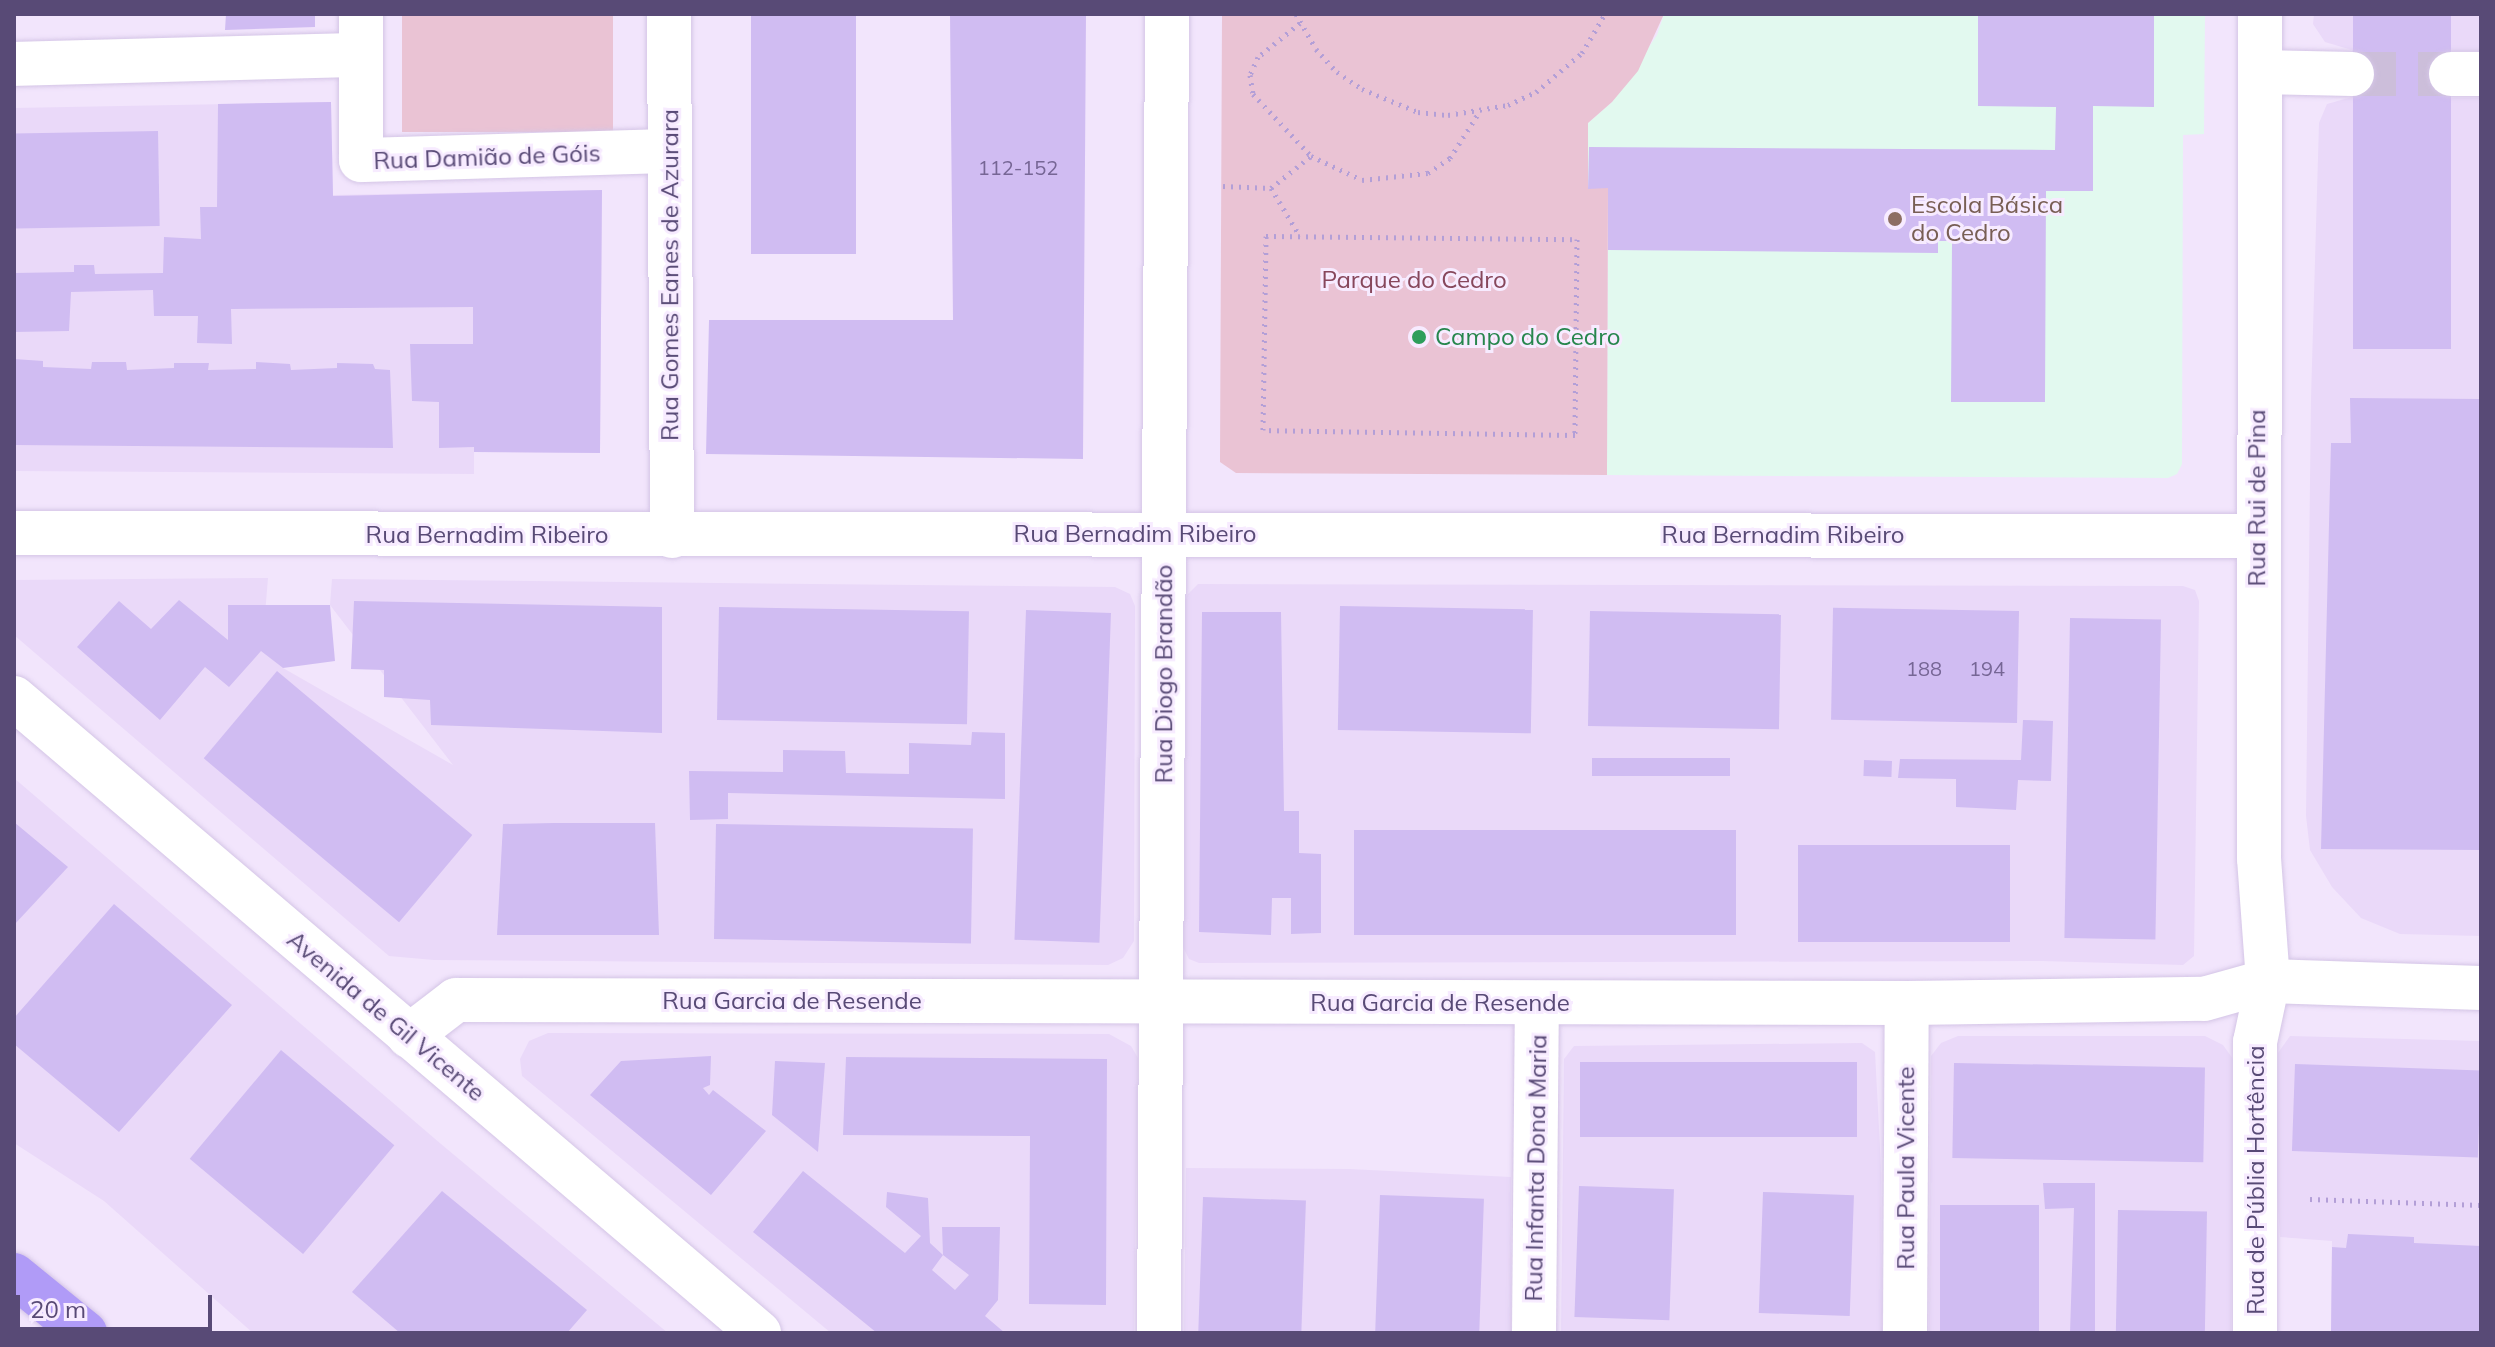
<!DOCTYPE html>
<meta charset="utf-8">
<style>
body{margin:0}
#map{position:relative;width:2495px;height:1347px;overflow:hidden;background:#f2e5fc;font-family:Mulish,sans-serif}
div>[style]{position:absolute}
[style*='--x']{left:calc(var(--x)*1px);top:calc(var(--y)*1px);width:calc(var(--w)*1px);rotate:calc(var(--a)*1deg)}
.residential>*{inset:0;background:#ead9f9}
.education>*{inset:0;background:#e2f9ef}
.green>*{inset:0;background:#eac3d4;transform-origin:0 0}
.building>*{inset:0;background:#d0bcf2;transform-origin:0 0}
.street-tunnel>*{height:44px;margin-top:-22px;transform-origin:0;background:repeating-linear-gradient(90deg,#ccbeda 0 44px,transparent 0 66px)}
.path>*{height:5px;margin-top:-2.5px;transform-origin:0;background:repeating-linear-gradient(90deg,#b39fd7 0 2px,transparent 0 8px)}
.roads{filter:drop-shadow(0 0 2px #d4c5e6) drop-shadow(0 0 2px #d4c5e6)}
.street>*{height:44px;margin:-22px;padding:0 22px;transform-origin:22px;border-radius:22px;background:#fff}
.secondary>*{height:44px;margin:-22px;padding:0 22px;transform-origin:22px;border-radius:22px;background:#fff}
.highway>*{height:44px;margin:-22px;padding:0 22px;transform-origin:22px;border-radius:22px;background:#b09bf7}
.dots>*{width:22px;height:22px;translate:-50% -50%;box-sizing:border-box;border:4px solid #f7ebff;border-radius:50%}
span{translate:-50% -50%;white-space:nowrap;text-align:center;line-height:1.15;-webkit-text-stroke:6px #f7ebff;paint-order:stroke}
.number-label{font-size:20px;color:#766695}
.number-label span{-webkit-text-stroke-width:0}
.street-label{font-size:24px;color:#584a76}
.education-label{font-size:24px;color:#785e54}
.left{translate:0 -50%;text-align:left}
.park-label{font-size:24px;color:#87475c}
.leisure-label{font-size:24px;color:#27864d}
.frame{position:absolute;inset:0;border:16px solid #584a76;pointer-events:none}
.scale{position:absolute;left:16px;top:1295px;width:196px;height:36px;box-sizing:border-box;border:4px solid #584a76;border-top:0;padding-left:10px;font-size:24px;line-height:28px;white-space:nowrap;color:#584a76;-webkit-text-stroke:6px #f7ebff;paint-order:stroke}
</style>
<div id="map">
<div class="residential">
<i style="clip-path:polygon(2314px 14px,2481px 14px,2481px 51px,2451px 51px,2450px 98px,2481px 98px,2481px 936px,2400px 934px,2361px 918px,2332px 887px,2310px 850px,2306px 816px,2311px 398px,2319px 123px,2327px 104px,2352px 97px,2352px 50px,2325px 42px,2313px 24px)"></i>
<i style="clip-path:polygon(331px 102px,333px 195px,602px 190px,600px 453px,474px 452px,474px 474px,14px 471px,14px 108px)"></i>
<i style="clip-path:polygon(268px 578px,262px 651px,283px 668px,453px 765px,330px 605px,332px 579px,1115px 587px,1130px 594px,1135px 606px,1134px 941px,1123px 958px,1108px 965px,434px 960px,389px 956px,14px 635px,14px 580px)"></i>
<i style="clip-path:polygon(1198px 584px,2183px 586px,2195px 590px,2199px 601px,2194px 956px,2183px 965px,2042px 961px,1199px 963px,1189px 959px,1181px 943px,1182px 609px,1187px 595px)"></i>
<i style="clip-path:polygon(14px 778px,441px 1144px,668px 1333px,253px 1333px,104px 1201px,14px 1143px)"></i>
<i style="clip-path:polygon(548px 1033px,1109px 1034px,1131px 1046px,1138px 1058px,1134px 1333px,831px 1333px,522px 1076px,520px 1059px,529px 1041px)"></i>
<i style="clip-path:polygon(1958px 1036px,2205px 1036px,2223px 1045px,2233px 1059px,2231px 1333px,1929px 1333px,1931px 1056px,1941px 1043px)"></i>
<i style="clip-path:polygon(2290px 1036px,2481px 1041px,2481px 1333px,2331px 1333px,2332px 1241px,2280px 1237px,2276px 1175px,2278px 1053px)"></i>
<i style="clip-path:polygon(1862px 1043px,1875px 1052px,1881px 1167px,1882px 1333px,1561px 1333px,1564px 1059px,1574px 1046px)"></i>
<i style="clip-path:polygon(1186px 1168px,1349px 1169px,1511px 1177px,1511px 1333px,1184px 1333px)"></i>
</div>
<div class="education">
<i style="clip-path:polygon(1664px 14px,2205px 14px,2204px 134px,2183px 135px,2182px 464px,2177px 474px,2168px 478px,1607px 475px,1608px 189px,1588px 189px,1588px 123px,1612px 102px,1657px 35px)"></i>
</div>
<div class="green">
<i style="left:402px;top:14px;width:211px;height:118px"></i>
<i style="clip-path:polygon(1222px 14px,1664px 14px,1638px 71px,1612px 102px,1588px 123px,1588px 188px,1608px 188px,1607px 475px,1236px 473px,1220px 462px)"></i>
</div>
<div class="building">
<i style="clip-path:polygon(226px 14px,315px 14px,315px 27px,225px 30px)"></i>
<i style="left:751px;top:14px;width:105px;height:240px"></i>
<i style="clip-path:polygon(950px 14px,1086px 14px,1083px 459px,706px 454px,709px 320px,953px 320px)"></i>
<i style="clip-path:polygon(1978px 14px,2154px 14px,2154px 107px,2093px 106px,2093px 191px,2046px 191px,2045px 402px,1951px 402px,1952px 241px,1938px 241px,1938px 253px,1608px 250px,1608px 188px,1588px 189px,1589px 147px,2055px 150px,2056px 107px,1978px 106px)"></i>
<i style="left:2353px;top:14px;width:98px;height:335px"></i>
<i style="clip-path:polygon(331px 102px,333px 196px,602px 190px,600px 453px,474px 452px,474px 447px,439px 448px,439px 402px,412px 401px,410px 344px,473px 344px,473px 307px,231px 309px,232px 344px,197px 343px,198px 316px,154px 316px,153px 290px,71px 292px,69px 331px,14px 332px,14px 273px,74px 272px,74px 265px,94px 265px,95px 274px,163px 273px,164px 237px,201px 239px,200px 207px,217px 207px,218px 104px)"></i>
<i style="left:158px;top:131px;width:95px;height:144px;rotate:89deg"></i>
<i style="clip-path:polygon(14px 359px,43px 361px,43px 367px,91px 369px,92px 362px,126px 362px,127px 370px,174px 368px,174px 363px,209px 363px,208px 370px,256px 369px,256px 362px,290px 364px,291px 370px,337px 368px,337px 363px,373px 364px,375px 369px,390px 370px,393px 448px,14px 445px)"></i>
<i style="clip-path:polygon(2350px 398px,2481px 399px,2481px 850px,2321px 849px,2331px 443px,2351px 443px)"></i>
<i style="clip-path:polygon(179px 600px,228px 640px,228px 605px,330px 605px,335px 661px,283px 668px,261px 651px,229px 687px,205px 667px,160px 720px,77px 647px,119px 601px,151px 629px)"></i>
<i style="clip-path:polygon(354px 601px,662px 607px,662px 733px,431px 725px,430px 700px,384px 697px,384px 670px,351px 669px)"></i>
<i style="left:1340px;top:606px;width:193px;height:124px;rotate:1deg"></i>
<i style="left:719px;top:607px;width:250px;height:113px;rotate:1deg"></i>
<i style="left:1026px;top:610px;width:85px;height:330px;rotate:2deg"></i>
<i style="left:1590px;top:611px;width:191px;height:115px;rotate:1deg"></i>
<i style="left:2019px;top:611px;width:112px;height:186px;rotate:91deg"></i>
<i style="clip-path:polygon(1202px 612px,1281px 612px,1284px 811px,1299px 811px,1299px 853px,1321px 854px,1321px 933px,1291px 934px,1291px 898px,1272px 898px,1271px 935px,1199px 932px)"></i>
<i style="left:2070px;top:618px;width:91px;height:320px;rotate:1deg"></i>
<i style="left:277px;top:671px;width:255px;height:114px;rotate:40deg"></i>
<i style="clip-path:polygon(2023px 720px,2053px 721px,2051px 781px,2018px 780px,2016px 810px,1956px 807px,1956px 779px,1898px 778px,1900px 759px,2021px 760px)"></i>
<i style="clip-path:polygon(972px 732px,1005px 733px,1005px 799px,728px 793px,728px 819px,690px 820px,689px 771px,783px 772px,783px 750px,845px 751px,846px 773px,909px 774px,909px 743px,971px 745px)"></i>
<i style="left:1592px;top:758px;width:138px;height:18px"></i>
<i style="left:1864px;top:760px;width:28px;height:16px;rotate:2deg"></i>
<i style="clip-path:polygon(14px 822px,68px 867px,14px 925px)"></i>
<i style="clip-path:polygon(554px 823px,655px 823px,659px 935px,497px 935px,503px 824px)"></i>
<i style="left:716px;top:824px;width:257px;height:115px;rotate:1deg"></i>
<i style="left:1354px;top:830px;width:382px;height:105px"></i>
<i style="left:1798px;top:845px;width:212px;height:97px"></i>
<i style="clip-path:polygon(114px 904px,232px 1005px,119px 1132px,14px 1044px,14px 1018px)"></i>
<i style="left:281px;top:1050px;width:148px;height:142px;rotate:40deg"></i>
<i style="clip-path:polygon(711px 1056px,710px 1085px,703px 1088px,709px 1095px,713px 1090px,766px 1131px,711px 1195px,590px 1095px,621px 1061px)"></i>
<i style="clip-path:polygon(846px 1057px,1107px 1059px,1106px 1305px,1029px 1304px,1030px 1136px,843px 1135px)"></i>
<i style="clip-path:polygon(775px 1061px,825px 1063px,818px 1152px,772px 1115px)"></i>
<i style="left:1580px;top:1062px;width:277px;height:75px"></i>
<i style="left:1954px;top:1063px;width:251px;height:95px;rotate:1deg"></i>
<i style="left:2295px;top:1064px;width:186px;height:87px;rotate:2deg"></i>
<i style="clip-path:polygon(803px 1171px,905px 1253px,921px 1236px,886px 1207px,887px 1192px,928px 1198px,930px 1243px,943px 1255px,932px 1270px,955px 1290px,969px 1275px,943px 1255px,942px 1227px,1000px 1227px,998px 1300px,985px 1316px,1005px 1333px,877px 1333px,753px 1232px)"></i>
<i style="clip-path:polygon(2043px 1183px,2095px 1183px,2095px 1333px,2070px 1333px,2074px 1208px,2045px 1209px)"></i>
<i style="left:1579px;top:1186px;width:95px;height:131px;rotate:2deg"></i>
<i style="clip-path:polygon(442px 1191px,587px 1310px,567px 1333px,400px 1333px,352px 1292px)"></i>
<i style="left:1763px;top:1192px;width:91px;height:121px;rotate:2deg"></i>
<i style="left:1380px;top:1195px;width:104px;height:138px;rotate:2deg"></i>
<i style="left:1203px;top:1197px;width:103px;height:136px;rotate:2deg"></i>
<i style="left:2039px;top:1205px;width:128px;height:99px;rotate:90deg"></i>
<i style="left:2118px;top:1210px;width:89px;height:123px;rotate:1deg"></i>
<i style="clip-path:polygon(2348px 1234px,2414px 1237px,2414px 1243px,2481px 1246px,2481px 1333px,2331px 1333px,2332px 1247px,2346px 1248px)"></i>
</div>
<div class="street-tunnel">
<i style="--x:2352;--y:74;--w:99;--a:0"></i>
</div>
<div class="path">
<i style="--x:1296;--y:14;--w:40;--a:60.3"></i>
<i style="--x:1316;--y:49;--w:31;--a:48"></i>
<i style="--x:1337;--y:72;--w:30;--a:34"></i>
<i style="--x:1362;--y:89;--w:61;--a:22.3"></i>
<i style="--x:1418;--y:112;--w:30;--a:6"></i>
<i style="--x:1448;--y:115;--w:61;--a:-9.5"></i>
<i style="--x:1508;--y:105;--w:31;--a:-25"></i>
<i style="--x:1536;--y:92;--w:60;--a:-40.3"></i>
<i style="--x:1582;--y:53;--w:45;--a:-59.5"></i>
<i style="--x:1300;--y:23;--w:54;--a:141"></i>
<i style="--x:1258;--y:57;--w:20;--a:114"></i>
<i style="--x:1250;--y:75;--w:19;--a:81"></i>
<i style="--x:1253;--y:94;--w:85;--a:46.9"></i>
<i style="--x:1311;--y:156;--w:56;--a:25.2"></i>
<i style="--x:1362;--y:180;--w:66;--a:-6.1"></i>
<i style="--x:1428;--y:173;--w:27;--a:-34"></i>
<i style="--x:1450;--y:158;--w:52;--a:-57.5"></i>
<i style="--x:1223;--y:186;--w:48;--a:2.4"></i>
<i style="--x:1271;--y:188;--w:51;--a:-38.7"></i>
<i style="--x:1271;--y:188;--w:56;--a:58.9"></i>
<i style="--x:1266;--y:236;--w:311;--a:0.6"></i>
<i style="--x:1577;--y:239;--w:196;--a:90.6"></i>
<i style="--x:1575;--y:435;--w:312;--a:-179.1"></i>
<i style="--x:1263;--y:430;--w:194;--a:-89.1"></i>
<i style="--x:2310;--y:1199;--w:171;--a:2"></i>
</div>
<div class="roads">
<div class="street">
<i style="--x:361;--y:14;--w:146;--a:90"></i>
<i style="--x:361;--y:160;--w:309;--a:-1.7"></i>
<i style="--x:669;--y:14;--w:522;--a:89.67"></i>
<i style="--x:14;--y:64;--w:346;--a:-1.5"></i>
<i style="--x:2260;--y:72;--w:92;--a:1.2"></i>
<i style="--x:2451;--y:74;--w:30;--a:0"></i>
<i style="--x:14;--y:533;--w:2243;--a:0.08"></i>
<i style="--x:409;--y:1036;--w:59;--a:-37.5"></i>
<i style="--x:456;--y:1000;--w:1451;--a:0.12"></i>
<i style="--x:1907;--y:1003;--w:297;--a:-0.8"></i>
<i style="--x:2204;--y:999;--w:66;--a:-15.7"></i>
<i style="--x:2268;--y:981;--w:213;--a:1.9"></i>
<i style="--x:1159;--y:1333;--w:1319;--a:-89.65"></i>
<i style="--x:1534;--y:1333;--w:330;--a:-89.5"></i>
<i style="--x:1905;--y:1333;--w:330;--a:-89.7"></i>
<i style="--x:2255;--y:1333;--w:291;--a:-90"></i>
<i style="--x:2255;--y:1042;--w:62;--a:-78"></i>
<i style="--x:2268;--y:981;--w:122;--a:-94.2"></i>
<i style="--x:2259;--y:859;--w:845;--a:-89.93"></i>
</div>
<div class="secondary">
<i style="--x:14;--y:698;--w:979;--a:40.44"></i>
</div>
<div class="highway">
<i style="--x:14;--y:1275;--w:92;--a:39.2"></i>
</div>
</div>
<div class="dots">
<i style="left:1895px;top:219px;background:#8d6e63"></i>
<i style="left:1419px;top:337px;background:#2e9e5b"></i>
</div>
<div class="number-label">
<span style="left:1018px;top:167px">112-152</span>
<span style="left:1924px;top:668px">188</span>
<span style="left:1987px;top:668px">194</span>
</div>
<div class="street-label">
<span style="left:487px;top:157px;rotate:-2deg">Rua Damião de Góis</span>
<span style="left:670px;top:275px;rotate:-90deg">Rua Gomes Eanes de Azurara</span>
<span style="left:2257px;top:498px;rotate:-90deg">Rua Rui de Pina</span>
<span style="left:1135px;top:534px">Rua Bernadim Ribeiro</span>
<span style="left:487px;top:535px">Rua Bernadim Ribeiro</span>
<span style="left:1783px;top:535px">Rua Bernadim Ribeiro</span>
<span style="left:1164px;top:674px;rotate:-90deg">Rua Diogo Brandão</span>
<span style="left:792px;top:1001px">Rua Garcia de Resende</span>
<span style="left:1440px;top:1003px">Rua Garcia de Resende</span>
<span style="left:386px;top:1016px;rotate:40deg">Avenida de Gil Vicente</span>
<span style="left:1536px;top:1168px;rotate:-89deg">Rua Infanta Dona Maria</span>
<span style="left:1906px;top:1168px;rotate:-90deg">Rua Paula Vicente</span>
<span style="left:2256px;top:1180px;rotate:-90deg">Rua de Públia Hortência</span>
</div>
<div class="education-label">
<span class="left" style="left:1911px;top:219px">Escola Básica<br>do Cedro</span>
</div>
<div class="park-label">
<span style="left:1414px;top:280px">Parque do Cedro</span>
</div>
<div class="leisure-label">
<span class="left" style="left:1435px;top:337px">Campo do Cedro</span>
</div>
<div class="frame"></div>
<div class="scale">20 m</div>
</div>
